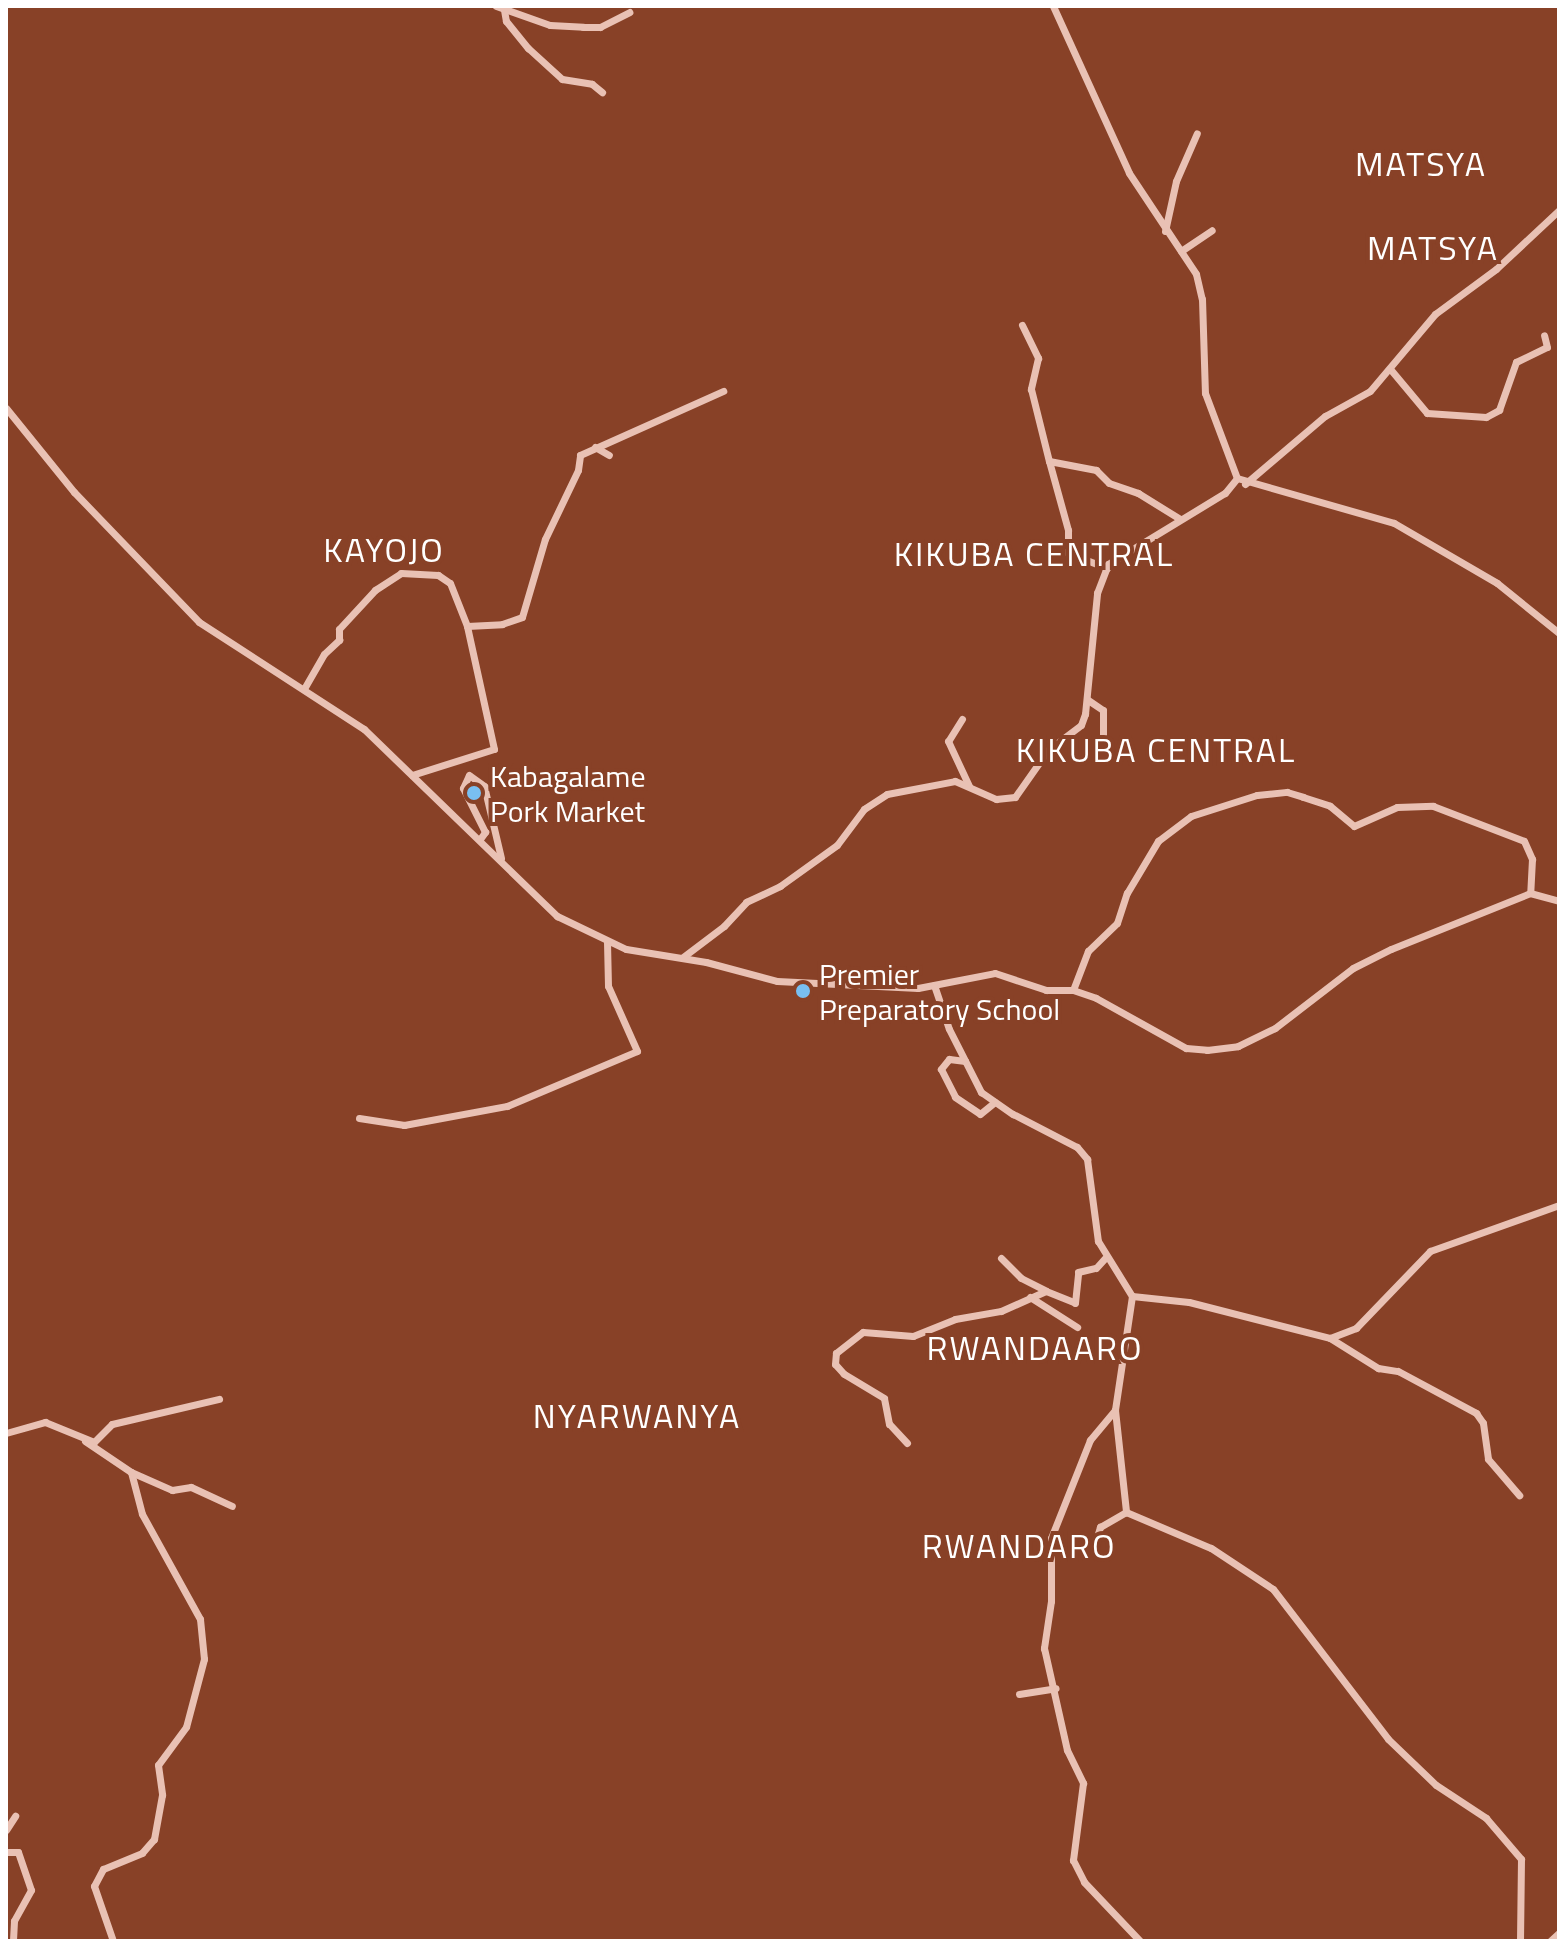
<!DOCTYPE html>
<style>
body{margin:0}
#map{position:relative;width:1565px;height:1947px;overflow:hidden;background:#884127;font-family:"Titillium Web",sans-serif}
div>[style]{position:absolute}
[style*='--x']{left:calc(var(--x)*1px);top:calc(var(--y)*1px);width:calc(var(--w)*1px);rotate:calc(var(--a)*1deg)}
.minor>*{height:7px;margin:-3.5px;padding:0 3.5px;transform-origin:3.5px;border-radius:3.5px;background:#e9c1b4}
.dots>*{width:22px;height:22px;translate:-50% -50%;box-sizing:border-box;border:4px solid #884127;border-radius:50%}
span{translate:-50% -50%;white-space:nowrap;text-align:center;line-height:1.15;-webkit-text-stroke:8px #884127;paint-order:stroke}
.poi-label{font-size:30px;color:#fff}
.left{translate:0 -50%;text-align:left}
.quarter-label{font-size:34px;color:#fff;letter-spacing:2px}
.frame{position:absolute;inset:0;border:8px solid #fff;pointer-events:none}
</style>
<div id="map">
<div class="minor">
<i style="--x:496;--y:6;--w:57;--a:19.4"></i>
<i style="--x:550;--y:25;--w:33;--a:3"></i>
<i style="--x:583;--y:27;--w:17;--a:0"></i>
<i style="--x:600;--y:27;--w:33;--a:-27"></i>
<i style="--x:1053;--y:6;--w:183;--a:65.5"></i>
<i style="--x:1129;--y:173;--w:121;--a:56.4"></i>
<i style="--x:1196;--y:274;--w:26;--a:77"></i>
<i style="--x:1202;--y:299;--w:94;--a:88.2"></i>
<i style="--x:1205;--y:393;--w:91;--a:69.4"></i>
<i style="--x:1237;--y:478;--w:163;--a:16"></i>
<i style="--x:1394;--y:523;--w:119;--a:30.2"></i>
<i style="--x:1497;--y:583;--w:80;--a:38.9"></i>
<i style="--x:504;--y:10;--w:11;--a:80"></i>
<i style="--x:506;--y:21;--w:35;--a:51"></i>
<i style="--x:528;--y:48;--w:46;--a:42.4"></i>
<i style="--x:562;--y:79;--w:30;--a:9"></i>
<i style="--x:592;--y:84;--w:13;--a:39"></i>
<i style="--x:1165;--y:231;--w:51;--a:-77.6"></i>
<i style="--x:1176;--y:181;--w:52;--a:-66.4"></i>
<i style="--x:1181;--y:251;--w:37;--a:-34"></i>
<i style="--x:1022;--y:325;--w:37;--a:64"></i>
<i style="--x:1038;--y:358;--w:32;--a:103"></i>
<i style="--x:1031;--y:389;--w:74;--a:76"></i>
<i style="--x:1049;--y:461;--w:48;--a:10.8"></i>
<i style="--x:1096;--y:470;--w:18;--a:45"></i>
<i style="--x:1109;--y:483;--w:31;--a:19"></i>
<i style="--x:1138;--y:493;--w:49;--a:31.8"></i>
<i style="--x:1391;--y:370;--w:56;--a:50.1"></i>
<i style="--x:1427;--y:413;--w:59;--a:3.9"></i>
<i style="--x:1486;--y:417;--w:15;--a:-28"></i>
<i style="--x:1499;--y:410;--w:51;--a:-70.5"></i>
<i style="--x:1516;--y:362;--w:34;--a:-26"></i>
<i style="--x:1547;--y:347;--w:12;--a:-104"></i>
<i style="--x:6;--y:408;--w:108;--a:51"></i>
<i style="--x:74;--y:492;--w:180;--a:46.1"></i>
<i style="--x:199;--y:622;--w:197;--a:33"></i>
<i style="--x:364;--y:729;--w:269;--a:44.1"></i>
<i style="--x:557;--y:916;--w:76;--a:25.6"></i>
<i style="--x:626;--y:949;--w:81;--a:9.2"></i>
<i style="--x:706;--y:962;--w:73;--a:15"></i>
<i style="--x:777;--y:981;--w:141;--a:2.8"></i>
<i style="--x:918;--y:988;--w:78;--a:-11"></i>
<i style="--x:995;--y:973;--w:54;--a:18.4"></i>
<i style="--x:1046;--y:990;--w:27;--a:0"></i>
<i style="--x:1073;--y:990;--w:24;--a:19"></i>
<i style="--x:1096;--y:998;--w:103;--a:29.1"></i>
<i style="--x:1186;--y:1048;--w:21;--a:5"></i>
<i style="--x:1207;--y:1050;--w:31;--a:-7"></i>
<i style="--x:1238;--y:1046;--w:41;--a:-25.9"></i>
<i style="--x:1275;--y:1028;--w:98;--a:-37.6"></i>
<i style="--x:1353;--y:968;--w:42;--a:-26.6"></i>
<i style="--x:1391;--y:949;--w:150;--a:-21.9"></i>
<i style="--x:1530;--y:893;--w:30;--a:15"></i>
<i style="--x:595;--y:447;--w:16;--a:30"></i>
<i style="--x:1049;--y:461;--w:72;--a:74.6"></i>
<i style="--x:1068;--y:530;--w:23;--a:90"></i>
<i style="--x:1068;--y:553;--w:42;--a:21"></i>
<i style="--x:1245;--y:484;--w:105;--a:-40.4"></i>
<i style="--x:1325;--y:416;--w:51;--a:-29.1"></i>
<i style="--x:1370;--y:391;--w:101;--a:-49.8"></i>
<i style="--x:1435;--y:314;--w:76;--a:-36.4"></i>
<i style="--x:1496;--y:269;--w:86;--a:-43.1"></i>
<i style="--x:305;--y:687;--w:38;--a:-60"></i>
<i style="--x:324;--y:654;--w:21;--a:-43"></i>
<i style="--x:339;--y:640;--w:11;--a:-90"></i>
<i style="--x:339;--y:629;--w:53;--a:-47.3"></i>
<i style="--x:375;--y:590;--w:31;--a:-33"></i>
<i style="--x:401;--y:573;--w:37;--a:3"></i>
<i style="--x:438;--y:575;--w:14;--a:34"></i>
<i style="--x:450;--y:583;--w:46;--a:68.4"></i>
<i style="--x:1088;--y:700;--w:18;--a:34"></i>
<i style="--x:1103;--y:710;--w:24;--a:90"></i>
<i style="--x:962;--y:719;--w:26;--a:122"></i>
<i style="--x:948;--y:741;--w:50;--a:65"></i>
<i style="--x:412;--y:775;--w:86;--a:-17.6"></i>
<i style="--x:494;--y:749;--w:126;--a:-102.4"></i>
<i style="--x:467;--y:626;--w:35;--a:-3"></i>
<i style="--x:502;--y:624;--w:21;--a:-19"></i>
<i style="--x:522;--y:617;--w:81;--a:-73.6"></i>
<i style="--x:545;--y:539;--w:76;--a:-64.4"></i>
<i style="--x:578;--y:470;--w:15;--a:-82"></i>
<i style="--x:580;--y:455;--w:157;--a:-24.1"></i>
<i style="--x:480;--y:839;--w:9;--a:-54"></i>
<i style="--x:485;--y:832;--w:49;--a:-116.6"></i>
<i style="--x:463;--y:788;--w:14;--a:-65"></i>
<i style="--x:469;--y:775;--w:19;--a:36"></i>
<i style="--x:484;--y:786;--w:74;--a:76.7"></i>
<i style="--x:683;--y:957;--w:51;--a:-37.1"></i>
<i style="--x:724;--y:926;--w:33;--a:-47"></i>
<i style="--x:746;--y:902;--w:38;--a:-25"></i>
<i style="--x:780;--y:886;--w:70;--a:-35.7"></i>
<i style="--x:837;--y:845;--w:45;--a:-53.1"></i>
<i style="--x:864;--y:809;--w:27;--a:-33"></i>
<i style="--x:887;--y:794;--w:69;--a:-10.8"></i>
<i style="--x:955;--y:781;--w:45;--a:23.7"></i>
<i style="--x:996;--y:799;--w:19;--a:-6"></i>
<i style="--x:1015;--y:797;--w:57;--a:-54.9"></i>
<i style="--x:1048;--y:750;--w:41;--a:-37.1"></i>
<i style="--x:1081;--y:725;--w:12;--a:-70"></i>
<i style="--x:1085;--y:714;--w:122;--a:-84.3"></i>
<i style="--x:1097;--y:593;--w:31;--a:-69"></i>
<i style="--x:1108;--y:564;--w:137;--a:-31.3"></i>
<i style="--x:1225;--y:493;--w:19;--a:-51"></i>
<i style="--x:934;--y:985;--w:46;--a:71.2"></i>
<i style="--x:949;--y:1029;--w:71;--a:63.1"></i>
<i style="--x:981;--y:1092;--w:39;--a:35"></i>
<i style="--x:1013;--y:1114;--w:72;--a:27.3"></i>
<i style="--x:1077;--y:1147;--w:16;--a:50"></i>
<i style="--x:1087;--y:1159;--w:83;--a:82.4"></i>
<i style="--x:1098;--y:1241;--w:65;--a:58.3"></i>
<i style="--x:1132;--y:1296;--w:57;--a:6"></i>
<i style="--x:1189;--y:1302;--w:146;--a:14.3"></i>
<i style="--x:1330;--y:1338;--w:28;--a:-21"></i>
<i style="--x:1356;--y:1328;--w:107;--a:-46.1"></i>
<i style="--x:1430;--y:1251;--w:137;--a:-19.6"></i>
<i style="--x:1073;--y:990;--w:42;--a:-69"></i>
<i style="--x:1088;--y:951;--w:40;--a:-44"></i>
<i style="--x:1117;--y:923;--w:32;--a:-72"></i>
<i style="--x:1127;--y:893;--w:61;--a:-59.2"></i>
<i style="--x:1158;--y:841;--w:41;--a:-37.1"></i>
<i style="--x:1191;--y:816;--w:69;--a:-17.7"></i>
<i style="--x:1257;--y:795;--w:30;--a:-6"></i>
<i style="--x:1287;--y:792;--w:17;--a:17"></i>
<i style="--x:1303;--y:797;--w:28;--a:18"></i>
<i style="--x:1330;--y:806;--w:31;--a:40"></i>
<i style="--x:1354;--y:826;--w:47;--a:-23.8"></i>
<i style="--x:1397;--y:807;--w:36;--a:-2"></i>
<i style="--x:1433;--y:806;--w:97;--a:21"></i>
<i style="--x:1524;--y:841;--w:20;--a:66"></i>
<i style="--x:1532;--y:859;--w:34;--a:93"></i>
<i style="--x:965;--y:1061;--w:16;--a:-173"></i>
<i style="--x:949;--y:1059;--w:13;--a:129"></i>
<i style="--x:941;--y:1069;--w:31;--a:63"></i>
<i style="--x:955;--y:1097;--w:30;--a:34"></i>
<i style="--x:980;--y:1114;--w:19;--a:-39"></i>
<i style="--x:359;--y:1118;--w:46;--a:8.8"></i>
<i style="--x:404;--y:1125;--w:105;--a:-10.5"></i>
<i style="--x:507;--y:1106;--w:141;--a:-22.9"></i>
<i style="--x:637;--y:1051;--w:71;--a:-114"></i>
<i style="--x:608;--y:986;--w:44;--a:-91.3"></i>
<i style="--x:1001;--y:1258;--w:28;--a:45"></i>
<i style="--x:1021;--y:1278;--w:28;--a:27"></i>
<i style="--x:1132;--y:1296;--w:115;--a:98.5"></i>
<i style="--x:1115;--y:1410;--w:103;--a:83.8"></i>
<i style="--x:1126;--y:1512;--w:92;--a:23"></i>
<i style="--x:1211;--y:1548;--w:74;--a:33.5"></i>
<i style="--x:1273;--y:1589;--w:189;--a:52.5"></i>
<i style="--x:1388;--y:1739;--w:66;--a:43.8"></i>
<i style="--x:1436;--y:1785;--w:60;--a:33.4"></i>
<i style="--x:1486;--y:1818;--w:54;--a:49.5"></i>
<i style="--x:1521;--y:1859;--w:82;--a:90.7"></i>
<i style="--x:1030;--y:1297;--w:56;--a:32.6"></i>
<i style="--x:1330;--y:1338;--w:57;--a:32"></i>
<i style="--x:1378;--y:1368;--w:20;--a:9"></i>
<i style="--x:1398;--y:1371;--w:89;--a:28.3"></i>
<i style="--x:1476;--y:1413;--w:12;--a:55"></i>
<i style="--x:1483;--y:1423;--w:36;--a:82"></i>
<i style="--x:1488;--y:1459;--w:48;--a:49.3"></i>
<i style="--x:1115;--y:1410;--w:39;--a:130"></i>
<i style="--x:1090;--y:1440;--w:105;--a:111.7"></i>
<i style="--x:1051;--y:1538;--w:63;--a:90"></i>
<i style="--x:1051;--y:1601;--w:48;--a:98.5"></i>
<i style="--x:1044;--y:1648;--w:105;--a:77.3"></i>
<i style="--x:1067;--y:1750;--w:37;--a:64"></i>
<i style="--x:1083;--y:1783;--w:78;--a:97.4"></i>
<i style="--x:1073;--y:1860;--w:25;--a:63"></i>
<i style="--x:1084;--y:1882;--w:81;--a:46.5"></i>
<i style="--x:6;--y:1433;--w:41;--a:-15.8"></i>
<i style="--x:45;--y:1422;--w:53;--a:22.2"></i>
<i style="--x:94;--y:1442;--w:25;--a:-45"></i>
<i style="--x:112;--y:1424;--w:110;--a:-13.2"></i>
<i style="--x:85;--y:1441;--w:55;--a:34"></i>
<i style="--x:131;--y:1472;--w:43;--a:75.3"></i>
<i style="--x:142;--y:1514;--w:120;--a:61.1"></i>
<i style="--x:200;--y:1619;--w:40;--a:84.3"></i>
<i style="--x:204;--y:1659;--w:70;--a:104.8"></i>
<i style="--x:186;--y:1727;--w:47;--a:126.4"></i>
<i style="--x:158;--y:1765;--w:30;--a:82"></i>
<i style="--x:162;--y:1795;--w:45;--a:100.3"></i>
<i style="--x:154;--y:1839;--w:18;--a:131"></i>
<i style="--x:142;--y:1853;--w:42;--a:157.7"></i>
<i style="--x:103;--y:1869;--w:19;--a:118"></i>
<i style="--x:94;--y:1886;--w:58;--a:70.9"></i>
<i style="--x:907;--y:1443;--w:26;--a:-133"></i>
<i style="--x:889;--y:1424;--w:26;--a:-101"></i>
<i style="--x:884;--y:1398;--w:47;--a:-149"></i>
<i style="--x:844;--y:1374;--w:13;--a:-132"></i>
<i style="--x:835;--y:1364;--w:11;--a:-85"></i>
<i style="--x:836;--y:1353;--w:34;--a:-38"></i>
<i style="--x:863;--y:1332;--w:50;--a:4.6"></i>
<i style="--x:913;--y:1336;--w:45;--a:-22"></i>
<i style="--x:955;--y:1319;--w:47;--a:-9.9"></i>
<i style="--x:1001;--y:1311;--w:49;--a:-24"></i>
<i style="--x:1046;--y:1291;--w:31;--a:22"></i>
<i style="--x:1075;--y:1303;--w:31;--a:-84"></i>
<i style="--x:1078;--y:1272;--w:18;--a:-13"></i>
<i style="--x:1096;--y:1268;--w:13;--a:-48"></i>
<i style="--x:131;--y:1472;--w:45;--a:23.7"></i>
<i style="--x:172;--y:1490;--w:19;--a:-9"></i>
<i style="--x:191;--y:1487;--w:45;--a:24.9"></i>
<i style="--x:1096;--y:1540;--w:14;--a:-73"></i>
<i style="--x:1100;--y:1527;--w:30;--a:-30"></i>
<i style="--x:1019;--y:1694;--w:37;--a:-9"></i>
<i style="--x:6;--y:1830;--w:17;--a:-57"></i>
<i style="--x:6;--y:1852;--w:12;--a:0"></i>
<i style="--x:18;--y:1852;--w:40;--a:71.1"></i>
<i style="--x:31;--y:1890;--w:35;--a:119"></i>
<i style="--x:14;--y:1921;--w:20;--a:93"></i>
<i style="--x:1550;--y:1941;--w:12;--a:-42"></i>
</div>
<div class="dots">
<i style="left:474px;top:793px;background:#79bff1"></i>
<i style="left:803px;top:991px;background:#79bff1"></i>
</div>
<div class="poi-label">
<span class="left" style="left:490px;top:793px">Kabagalame<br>Pork Market</span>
<span class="left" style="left:819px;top:991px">Premier<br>Preparatory School</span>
</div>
<div class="quarter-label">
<span style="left:1421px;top:164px">MATSYA</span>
<span style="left:1433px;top:248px">MATSYA</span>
<span style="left:384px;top:550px">KAYOJO</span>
<span style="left:1034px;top:554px">KIKUBA CENTRAL</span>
<span style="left:1156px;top:750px">KIKUBA CENTRAL</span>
<span style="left:1035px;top:1348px">RWANDAARO</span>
<span style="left:637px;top:1416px">NYARWANYA</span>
<span style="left:1019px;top:1546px">RWANDARO</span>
</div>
<div class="frame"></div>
</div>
